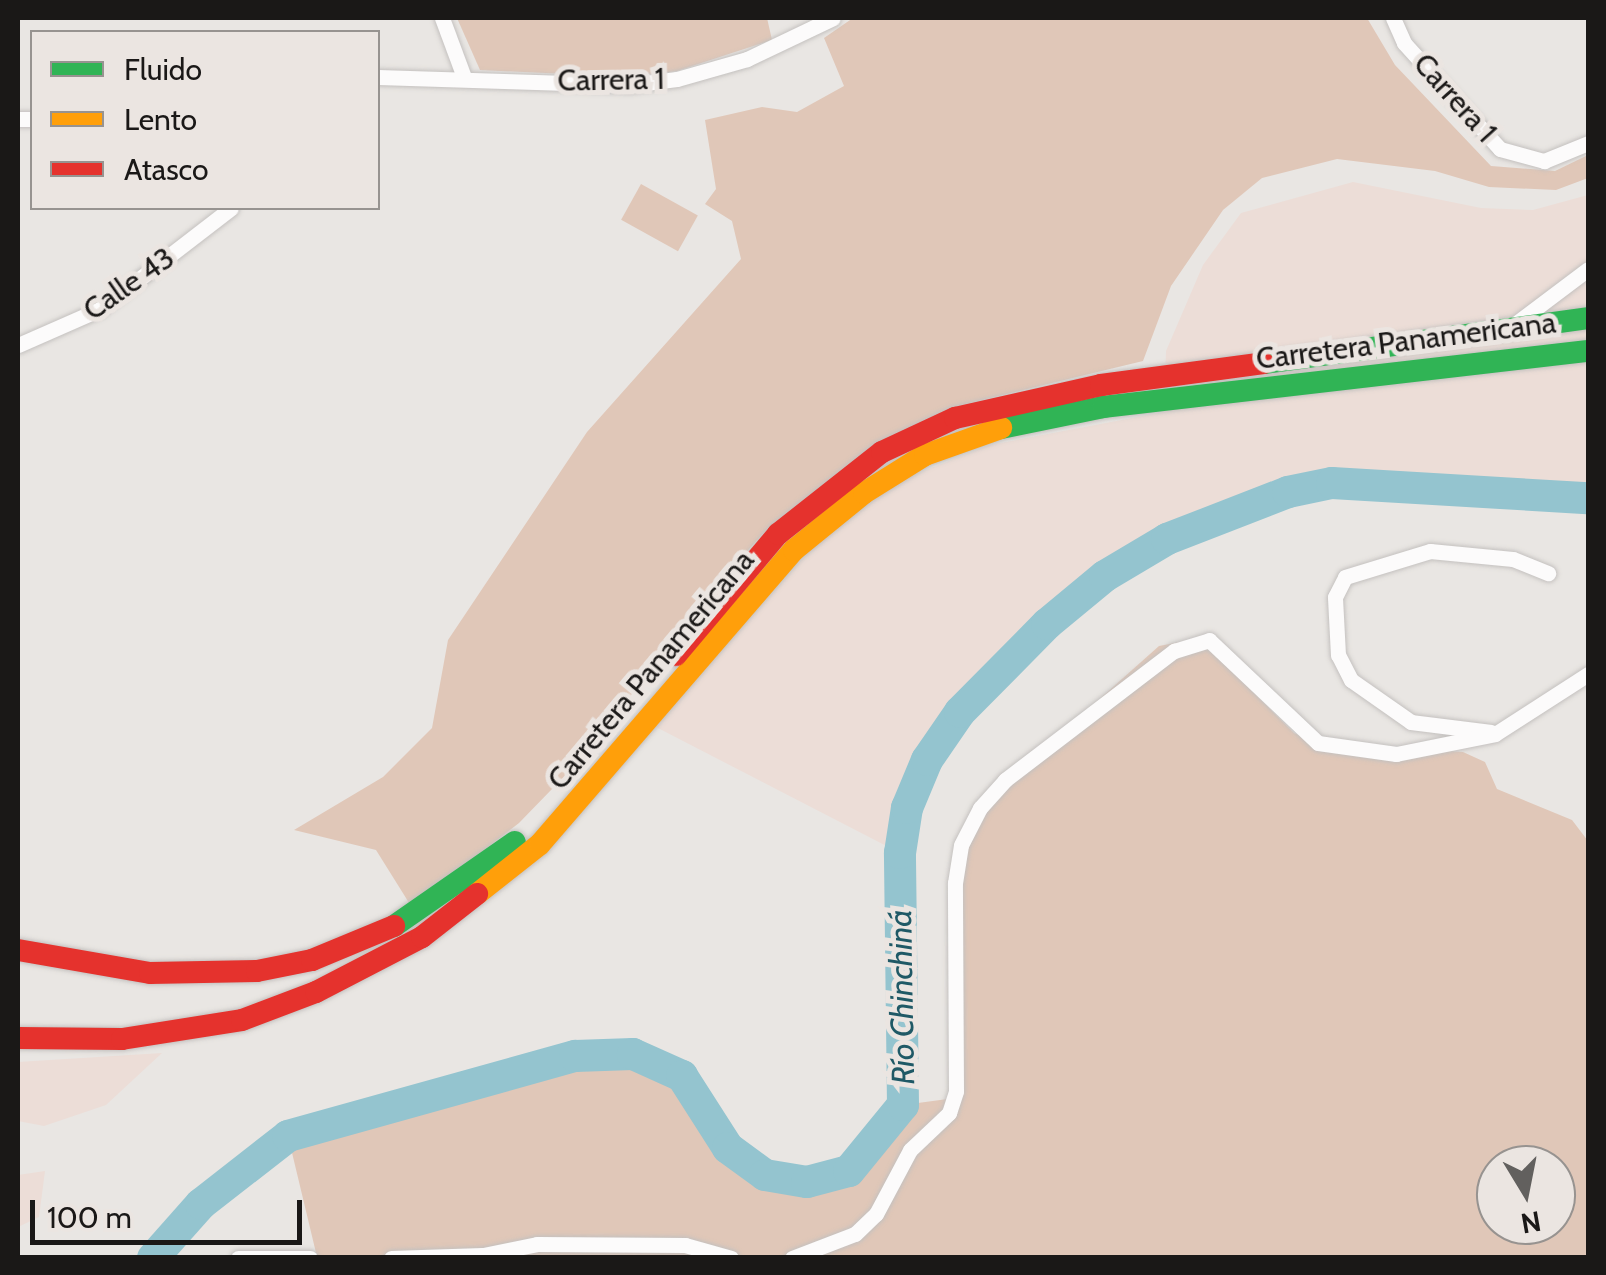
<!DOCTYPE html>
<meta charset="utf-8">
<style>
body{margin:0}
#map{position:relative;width:1606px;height:1275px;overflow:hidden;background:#e9e6e3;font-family:Cabin,sans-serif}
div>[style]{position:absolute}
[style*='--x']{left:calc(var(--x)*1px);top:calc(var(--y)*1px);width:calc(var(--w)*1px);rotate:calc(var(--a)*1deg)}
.industrial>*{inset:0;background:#ecddd7}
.green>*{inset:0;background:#e0c7b8;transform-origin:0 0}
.river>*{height:32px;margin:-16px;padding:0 16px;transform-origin:16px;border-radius:16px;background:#94c4cf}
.roads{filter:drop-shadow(0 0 2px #c4c1bf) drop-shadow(0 0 2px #c4c1bf)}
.street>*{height:15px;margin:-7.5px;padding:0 7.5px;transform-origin:7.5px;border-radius:7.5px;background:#fcfbfb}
.fast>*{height:22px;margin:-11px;padding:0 11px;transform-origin:11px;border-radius:11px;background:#30b455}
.slow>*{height:22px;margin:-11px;padding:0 11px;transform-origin:11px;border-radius:11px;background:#ff9f0a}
.jam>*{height:22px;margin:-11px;padding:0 11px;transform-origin:11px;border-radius:11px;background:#e5322d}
span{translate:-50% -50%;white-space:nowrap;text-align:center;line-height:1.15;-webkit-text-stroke:10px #ebe5e1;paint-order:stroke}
.street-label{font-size:30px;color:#1a1817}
.water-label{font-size:32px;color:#1f5966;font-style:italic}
.frame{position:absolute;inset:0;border:20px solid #1a1817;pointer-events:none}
.legend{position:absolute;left:30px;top:30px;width:350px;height:180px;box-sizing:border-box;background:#ebe5e1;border:2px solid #979390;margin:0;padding:12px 18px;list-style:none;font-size:30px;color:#1a1817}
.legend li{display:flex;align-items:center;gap:20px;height:50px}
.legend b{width:50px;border:2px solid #979390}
.north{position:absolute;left:1476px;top:1145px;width:100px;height:100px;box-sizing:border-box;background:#ebe5e1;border:2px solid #979390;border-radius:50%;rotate:170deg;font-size:28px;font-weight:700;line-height:40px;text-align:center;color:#1a1817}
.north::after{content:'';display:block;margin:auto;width:35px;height:45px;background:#62605e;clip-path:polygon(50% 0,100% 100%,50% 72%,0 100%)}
.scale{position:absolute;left:30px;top:1200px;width:272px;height:45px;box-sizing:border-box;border:5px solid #1a1817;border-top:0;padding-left:12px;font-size:30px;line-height:35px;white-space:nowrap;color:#1a1817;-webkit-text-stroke:8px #ebe5e1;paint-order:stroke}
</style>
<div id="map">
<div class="industrial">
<i style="clip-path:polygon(1353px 182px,1481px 208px,1533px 210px,1588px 195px,1588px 498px,1332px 483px,1235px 510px,1167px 539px,1105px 576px,960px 712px,927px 760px,907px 808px,900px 853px,654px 726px,830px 528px,903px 479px,990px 445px,1164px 412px,1166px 351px,1203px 265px,1241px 213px)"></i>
<i style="clip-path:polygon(162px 1053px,106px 1105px,44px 1126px,18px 1121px,18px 1062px)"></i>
<i style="clip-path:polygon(45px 1171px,39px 1217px,18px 1227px,18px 1175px)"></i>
</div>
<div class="green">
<i style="clip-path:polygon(457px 18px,767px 18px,772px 40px,677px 71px,629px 77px,480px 70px)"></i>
<i style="clip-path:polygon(853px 18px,1367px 18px,1395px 65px,1491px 166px,1555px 171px,1588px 155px,1588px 178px,1556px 190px,1489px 187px,1435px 171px,1337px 159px,1262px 178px,1223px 210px,1171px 286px,1143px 361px,953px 407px,769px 527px,711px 591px,585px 755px,519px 823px,411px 906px,376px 850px,294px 830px,383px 777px,432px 728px,448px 640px,587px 432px,741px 259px,732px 221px,705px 204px,716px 189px,705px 120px,762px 107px,797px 112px,844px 86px,824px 38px)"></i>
<i style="left:641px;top:184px;width:65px;height:41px;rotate:29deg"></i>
<i style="clip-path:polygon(evenodd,1190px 640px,1208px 647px,1294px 733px,1314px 742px,1463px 752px,1485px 762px,1497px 789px,1572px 820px,1588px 841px,1588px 1257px,317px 1257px,288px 1136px,513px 1071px,575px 1056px,633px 1054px,682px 1076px,728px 1148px,765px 1175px,807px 1182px,849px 1171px,903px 1105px,955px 1098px,951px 867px,985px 801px,1159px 646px,1190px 640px,1496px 1165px,1556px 1165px,1556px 1225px,1496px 1225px,1496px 1165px)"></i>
</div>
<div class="river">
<i style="--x:153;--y:1258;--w:72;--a:-48.4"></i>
<i style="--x:201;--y:1204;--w:110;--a:-38"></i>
<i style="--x:288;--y:1136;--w:298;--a:-15.6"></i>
<i style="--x:575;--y:1056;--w:58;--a:-2"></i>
<i style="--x:633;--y:1054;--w:54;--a:24.2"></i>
<i style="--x:682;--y:1076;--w:85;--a:57.4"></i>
<i style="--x:728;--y:1148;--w:46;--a:36.1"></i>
<i style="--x:765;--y:1175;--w:43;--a:9.5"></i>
<i style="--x:807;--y:1182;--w:43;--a:-14.7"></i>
<i style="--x:849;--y:1171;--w:85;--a:-50.7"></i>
<i style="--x:903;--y:1105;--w:252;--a:-90.7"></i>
<i style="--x:900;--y:853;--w:46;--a:-81.2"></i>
<i style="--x:907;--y:808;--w:52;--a:-67.4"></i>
<i style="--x:927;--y:760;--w:58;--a:-55.5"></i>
<i style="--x:960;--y:712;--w:124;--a:-45.3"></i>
<i style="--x:1047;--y:624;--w:75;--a:-39.6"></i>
<i style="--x:1105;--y:576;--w:72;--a:-30.8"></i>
<i style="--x:1167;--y:539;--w:130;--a:-21.2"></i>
<i style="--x:1288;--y:492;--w:45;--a:-11.6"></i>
<i style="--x:1332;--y:483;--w:256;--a:3.4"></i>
</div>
<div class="roads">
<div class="street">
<i style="--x:442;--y:18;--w:63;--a:69.6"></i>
<i style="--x:1393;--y:18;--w:27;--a:66"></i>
<i style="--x:1404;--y:43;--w:143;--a:47.8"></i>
<i style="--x:1500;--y:149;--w:46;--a:15.3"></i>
<i style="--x:1544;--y:161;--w:48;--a:-22.2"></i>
<i style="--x:378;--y:77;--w:252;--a:1.8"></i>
<i style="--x:630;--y:85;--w:47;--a:-7.3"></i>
<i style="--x:677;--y:79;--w:73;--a:-15.9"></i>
<i style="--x:747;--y:59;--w:95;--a:-25.5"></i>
<i style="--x:18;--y:119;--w:14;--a:0"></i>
<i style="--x:1515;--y:324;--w:91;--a:-37"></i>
<i style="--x:18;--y:345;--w:90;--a:-23.7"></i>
<i style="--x:100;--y:309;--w:165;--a:-37.6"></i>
<i style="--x:1491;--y:732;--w:81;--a:-172.9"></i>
<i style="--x:1411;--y:722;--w:73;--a:-145"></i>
<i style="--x:1351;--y:680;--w:28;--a:-117"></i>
<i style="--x:1338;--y:655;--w:58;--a:-93"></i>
<i style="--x:1335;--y:597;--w:22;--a:-63"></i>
<i style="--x:1345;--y:577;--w:89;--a:-17"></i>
<i style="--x:1430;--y:551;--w:83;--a:5.5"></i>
<i style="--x:1513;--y:559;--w:38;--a:22"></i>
<i style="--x:238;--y:1258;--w:72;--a:0"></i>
<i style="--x:391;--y:1258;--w:92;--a:-1.9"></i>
<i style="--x:483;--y:1255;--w:55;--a:-11.5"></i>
<i style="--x:537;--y:1244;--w:148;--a:0.4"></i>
<i style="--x:685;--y:1245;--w:48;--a:15.8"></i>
<i style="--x:792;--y:1258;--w:67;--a:-20.9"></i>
<i style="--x:855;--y:1234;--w:29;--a:-44"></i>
<i style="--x:876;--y:1214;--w:72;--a:-62"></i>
<i style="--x:910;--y:1150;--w:54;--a:-43.5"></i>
<i style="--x:949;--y:1113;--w:23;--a:-72"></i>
<i style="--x:956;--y:1091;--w:208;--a:-90.3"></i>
<i style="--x:955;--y:883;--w:38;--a:-81"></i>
<i style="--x:961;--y:845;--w:42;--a:-62.8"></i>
<i style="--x:980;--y:808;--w:38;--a:-48"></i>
<i style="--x:1005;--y:780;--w:213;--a:-37.4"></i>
<i style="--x:1174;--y:651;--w:37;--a:-17"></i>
<i style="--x:1209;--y:640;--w:150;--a:43.4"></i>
<i style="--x:1318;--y:743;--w:79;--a:8"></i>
<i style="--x:1396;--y:754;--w:101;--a:-11.4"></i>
<i style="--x:1495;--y:734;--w:111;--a:-32.8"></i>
</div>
<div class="fast">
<i style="--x:1264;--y:363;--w:327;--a:-7.9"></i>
<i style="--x:1001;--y:428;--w:104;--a:-11.6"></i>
<i style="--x:1103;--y:407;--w:488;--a:-6.6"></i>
<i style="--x:394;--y:926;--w:147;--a:-34.8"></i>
</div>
<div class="slow">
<i style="--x:477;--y:894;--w:80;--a:-38.4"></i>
<i style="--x:540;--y:844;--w:389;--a:-49.2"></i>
<i style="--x:794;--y:550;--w:90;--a:-39.2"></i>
<i style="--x:864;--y:493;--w:72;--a:-31.9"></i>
<i style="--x:925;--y:455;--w:81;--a:-19.6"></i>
</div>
<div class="jam">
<i style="--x:676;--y:655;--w:158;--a:-49.9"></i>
<i style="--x:778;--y:534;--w:132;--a:-38.3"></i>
<i style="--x:882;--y:452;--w:81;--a:-25"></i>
<i style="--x:955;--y:418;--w:150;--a:-12.7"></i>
<i style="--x:1101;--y:385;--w:164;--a:-7.7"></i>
<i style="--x:18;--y:950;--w:134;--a:9.9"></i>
<i style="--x:150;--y:973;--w:107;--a:-1.1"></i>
<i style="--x:257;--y:971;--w:56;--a:-11.3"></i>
<i style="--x:312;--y:960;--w:89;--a:-22.5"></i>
<i style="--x:18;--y:1038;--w:104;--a:0.6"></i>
<i style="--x:122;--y:1039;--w:121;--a:-9"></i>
<i style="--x:242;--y:1020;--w:79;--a:-20.7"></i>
<i style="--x:316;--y:992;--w:119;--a:-27.4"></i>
<i style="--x:422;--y:937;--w:70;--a:-38"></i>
</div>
</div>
<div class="street-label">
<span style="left:611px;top:80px;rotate:-1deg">Carrera 1</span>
<span style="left:1455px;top:98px;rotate:48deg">Carrera 1</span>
<span style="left:129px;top:284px;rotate:-35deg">Calle 43</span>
<span style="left:1406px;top:341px;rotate:-7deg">Carretera Panamericana</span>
<span style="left:651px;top:670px;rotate:-50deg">Carretera Panamericana</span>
</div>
<div class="water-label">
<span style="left:902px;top:997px;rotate:-91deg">Río Chinchiná</span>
</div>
<div class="frame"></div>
<ul class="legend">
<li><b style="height:12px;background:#30b455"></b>Fluido</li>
<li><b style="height:12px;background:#ff9f0a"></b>Lento</li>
<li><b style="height:12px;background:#e5322d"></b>Atasco</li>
</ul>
<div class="north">N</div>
<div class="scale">100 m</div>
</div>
